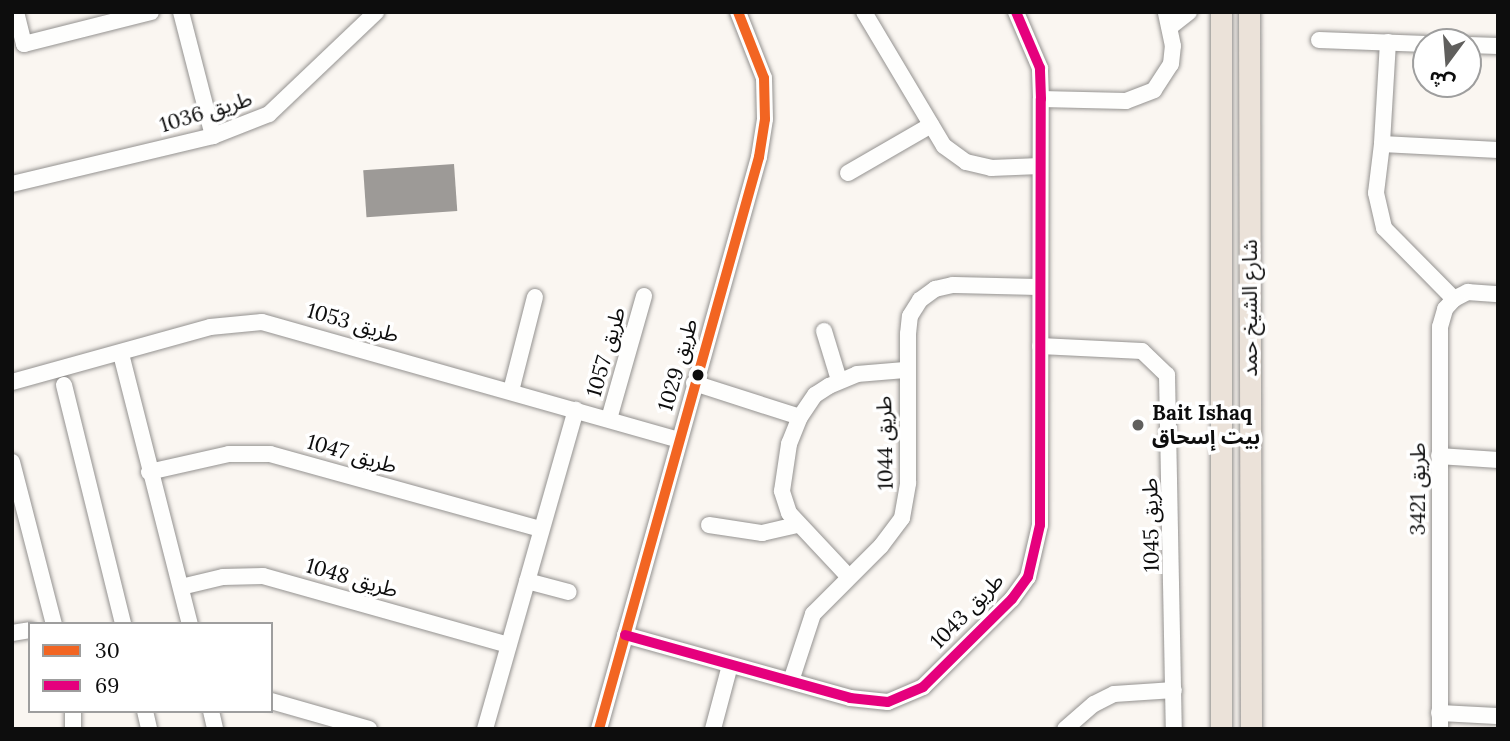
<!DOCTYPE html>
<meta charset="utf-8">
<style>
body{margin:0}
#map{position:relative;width:1510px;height:741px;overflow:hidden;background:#faf6f1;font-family:Lora,"Noto Sans Arabic",serif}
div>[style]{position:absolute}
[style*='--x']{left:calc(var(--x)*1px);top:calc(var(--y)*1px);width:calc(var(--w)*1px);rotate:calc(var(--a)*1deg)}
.building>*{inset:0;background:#9d9a97;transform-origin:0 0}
.roads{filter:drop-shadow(0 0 2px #949290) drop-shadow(0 0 2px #949290)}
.minor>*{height:16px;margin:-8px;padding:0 8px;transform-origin:8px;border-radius:8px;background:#fefefd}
.major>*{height:21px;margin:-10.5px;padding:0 10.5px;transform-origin:10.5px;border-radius:10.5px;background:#ebe2d9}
.bus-1>*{height:10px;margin:-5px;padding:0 5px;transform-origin:5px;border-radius:5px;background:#f26522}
.bus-2>*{height:10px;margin:-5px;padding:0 5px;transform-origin:5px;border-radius:5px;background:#e5007d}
.dots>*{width:19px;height:19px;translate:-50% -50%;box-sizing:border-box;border:4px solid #fff;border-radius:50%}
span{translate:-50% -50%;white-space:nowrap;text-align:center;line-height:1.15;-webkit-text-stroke:7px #fff;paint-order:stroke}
.street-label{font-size:21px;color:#0d0d0d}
.poi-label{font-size:21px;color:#0d0d0d;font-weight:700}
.left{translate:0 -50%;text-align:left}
.frame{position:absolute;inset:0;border:14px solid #0d0d0d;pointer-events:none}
.legend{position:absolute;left:28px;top:622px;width:245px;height:91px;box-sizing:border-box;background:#fff;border:2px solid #9e9e9e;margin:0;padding:9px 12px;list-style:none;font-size:21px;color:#0d0d0d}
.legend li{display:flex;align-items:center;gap:14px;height:35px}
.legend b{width:35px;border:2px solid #9e9e9e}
.north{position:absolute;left:1412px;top:28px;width:70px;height:70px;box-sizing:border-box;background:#fff;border:2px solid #9e9e9e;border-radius:50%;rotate:196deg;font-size:19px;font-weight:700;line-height:28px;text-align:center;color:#0d0d0d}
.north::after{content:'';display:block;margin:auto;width:24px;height:32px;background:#605f5d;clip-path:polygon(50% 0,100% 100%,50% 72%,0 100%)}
</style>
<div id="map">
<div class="building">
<i style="left:454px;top:164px;width:47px;height:91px;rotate:86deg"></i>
</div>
<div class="roads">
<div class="minor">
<i style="--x:16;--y:12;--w:33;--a:76"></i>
<i style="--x:24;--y:44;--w:131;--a:-14.1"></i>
<i style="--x:181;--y:12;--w:128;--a:75.5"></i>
<i style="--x:864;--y:12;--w:156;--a:59.2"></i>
<i style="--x:944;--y:146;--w:27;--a:36"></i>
<i style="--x:966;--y:162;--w:26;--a:13"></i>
<i style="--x:991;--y:168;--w:49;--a:-2.3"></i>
<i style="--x:1170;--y:27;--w:24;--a:-38"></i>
<i style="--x:1319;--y:40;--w:107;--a:2.1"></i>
<i style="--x:1388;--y:42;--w:102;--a:93.4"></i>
<i style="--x:1382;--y:144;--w:116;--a:3"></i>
<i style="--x:1468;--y:45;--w:30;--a:2"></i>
<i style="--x:1041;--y:99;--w:85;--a:1.3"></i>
<i style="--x:1126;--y:101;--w:30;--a:-21"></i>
<i style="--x:1154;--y:90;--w:31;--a:-57"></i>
<i style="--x:1171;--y:64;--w:18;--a:-84"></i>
<i style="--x:1173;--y:46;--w:35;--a:-102"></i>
<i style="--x:1382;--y:144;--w:49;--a:97"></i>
<i style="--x:1376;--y:193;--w:36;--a:77"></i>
<i style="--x:1384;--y:228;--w:100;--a:45.4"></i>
<i style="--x:848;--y:173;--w:96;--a:-30"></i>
<i style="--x:12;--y:184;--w:207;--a:-13.4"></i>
<i style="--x:213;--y:136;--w:60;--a:-21.4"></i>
<i style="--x:269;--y:114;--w:148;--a:-43.6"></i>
<i style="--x:824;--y:331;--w:51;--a:73"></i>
<i style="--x:1040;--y:346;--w:102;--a:2.8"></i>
<i style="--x:1142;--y:351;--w:35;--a:44"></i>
<i style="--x:1167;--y:375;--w:354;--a:88.9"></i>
<i style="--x:121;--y:354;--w:279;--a:75.7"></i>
<i style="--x:12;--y:382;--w:205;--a:-15.5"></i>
<i style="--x:210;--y:327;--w:52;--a:-5.5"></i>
<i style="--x:262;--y:322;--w:433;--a:15.8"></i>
<i style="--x:694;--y:383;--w:111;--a:17.8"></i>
<i style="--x:64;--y:385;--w:246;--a:76.1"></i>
<i style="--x:511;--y:391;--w:97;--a:-75.7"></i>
<i style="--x:609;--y:419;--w:128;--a:-74.1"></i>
<i style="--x:1439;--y:456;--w:59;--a:3.9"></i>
<i style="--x:12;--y:462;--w:167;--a:75.5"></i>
<i style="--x:149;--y:472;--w:82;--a:-12.7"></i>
<i style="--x:229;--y:454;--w:41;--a:0"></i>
<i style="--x:270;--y:454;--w:281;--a:15.5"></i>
<i style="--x:709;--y:525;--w:54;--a:8.6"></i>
<i style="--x:762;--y:533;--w:35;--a:-13"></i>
<i style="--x:848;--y:576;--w:86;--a:-133.1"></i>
<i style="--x:789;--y:513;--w:23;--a:-108"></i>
<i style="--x:782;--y:491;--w:48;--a:-81.5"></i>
<i style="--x:789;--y:444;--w:29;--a:-68"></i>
<i style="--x:800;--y:417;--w:27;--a:-56"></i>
<i style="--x:815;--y:395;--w:17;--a:-33"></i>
<i style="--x:829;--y:386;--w:30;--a:-23"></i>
<i style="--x:857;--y:374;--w:48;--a:-4.8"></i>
<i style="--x:527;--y:581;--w:43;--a:14.7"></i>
<i style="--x:181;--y:587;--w:43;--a:-13.4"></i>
<i style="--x:223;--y:577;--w:40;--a:-1.4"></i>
<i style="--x:263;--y:576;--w:255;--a:15.7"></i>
<i style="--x:12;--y:633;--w:18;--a:-9"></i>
<i style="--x:625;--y:635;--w:234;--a:15.6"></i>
<i style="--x:850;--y:698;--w:38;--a:6"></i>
<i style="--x:888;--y:702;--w:38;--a:-23"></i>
<i style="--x:923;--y:687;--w:125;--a:-44.7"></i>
<i style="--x:1012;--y:599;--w:27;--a:-54"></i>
<i style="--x:1028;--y:577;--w:53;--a:-77"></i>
<i style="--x:1040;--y:525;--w:426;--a:-89.9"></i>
<i style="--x:1041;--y:99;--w:31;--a:-92"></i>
<i style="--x:1040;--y:68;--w:61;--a:-113.2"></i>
<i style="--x:791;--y:681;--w:71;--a:-71.8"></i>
<i style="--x:813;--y:614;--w:96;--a:-45"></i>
<i style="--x:881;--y:546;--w:35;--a:-53"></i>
<i style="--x:902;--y:518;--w:36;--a:-80"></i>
<i style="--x:908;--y:483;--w:149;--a:-90"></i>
<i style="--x:908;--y:334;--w:18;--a:-84"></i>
<i style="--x:910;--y:316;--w:19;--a:-58"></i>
<i style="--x:920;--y:300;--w:19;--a:-36"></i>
<i style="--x:935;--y:289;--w:18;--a:-13"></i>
<i style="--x:953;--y:285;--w:87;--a:1.3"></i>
<i style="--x:271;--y:701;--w:102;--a:15.9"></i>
<i style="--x:145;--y:711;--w:18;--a:77"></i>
<i style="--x:211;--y:711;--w:18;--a:77"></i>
<i style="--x:1439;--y:713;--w:59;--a:2.9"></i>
<i style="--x:73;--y:729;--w:18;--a:-90"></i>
<i style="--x:485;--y:729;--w:332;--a:-74.1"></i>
<i style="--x:599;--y:729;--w:594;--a:-74.37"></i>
<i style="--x:759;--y:157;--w:38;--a:-81"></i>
<i style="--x:765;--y:119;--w:41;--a:-91.4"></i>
<i style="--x:764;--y:78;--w:71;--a:-111.5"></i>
<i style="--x:713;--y:729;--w:66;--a:-75.1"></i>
<i style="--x:1065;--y:729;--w:38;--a:-41"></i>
<i style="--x:1094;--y:704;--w:22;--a:-27"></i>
<i style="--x:1114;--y:694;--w:60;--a:-3.8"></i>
<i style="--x:1440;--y:729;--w:402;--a:-90"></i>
<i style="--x:1440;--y:327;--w:19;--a:-74"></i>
<i style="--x:1445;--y:309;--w:13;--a:-48"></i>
<i style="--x:1454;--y:299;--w:16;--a:-27"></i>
<i style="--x:1468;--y:292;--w:30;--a:4"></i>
</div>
<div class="major">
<i style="--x:1249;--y:12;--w:717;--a:89.84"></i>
<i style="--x:1221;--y:729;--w:717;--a:-90"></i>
</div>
</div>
<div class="bus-1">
<i style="--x:599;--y:729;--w:594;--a:-74.37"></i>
<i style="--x:759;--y:157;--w:38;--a:-81"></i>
<i style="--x:765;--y:119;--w:41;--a:-91.4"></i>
<i style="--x:764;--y:78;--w:71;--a:-111.5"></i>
</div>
<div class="bus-2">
<i style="--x:625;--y:635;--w:234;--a:15.6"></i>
<i style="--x:850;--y:698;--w:38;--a:6"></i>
<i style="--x:888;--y:702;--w:38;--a:-23"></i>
<i style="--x:923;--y:687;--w:125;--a:-44.7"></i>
<i style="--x:1012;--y:599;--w:27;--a:-54"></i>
<i style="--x:1028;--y:577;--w:53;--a:-77"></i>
<i style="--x:1040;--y:525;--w:426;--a:-89.9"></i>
<i style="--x:1041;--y:99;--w:31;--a:-92"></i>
<i style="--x:1040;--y:68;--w:61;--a:-113.2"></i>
</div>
<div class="dots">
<i style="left:698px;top:375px;background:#0d0d0d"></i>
<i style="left:1138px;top:425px;background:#605f5d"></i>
</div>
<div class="street-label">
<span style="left:206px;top:112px;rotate:-17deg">طريق 1036</span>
<span style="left:1250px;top:308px;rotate:-90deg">شارع الشيخ حمد</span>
<span style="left:353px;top:323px;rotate:16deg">طريق 1053</span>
<span style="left:606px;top:352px;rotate:-74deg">طريق 1057</span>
<span style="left:678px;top:365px;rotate:-74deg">طريق 1029</span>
<span style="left:885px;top:443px;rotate:-91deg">طريق 1044</span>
<span style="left:352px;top:454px;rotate:16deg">طريق 1047</span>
<span style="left:1418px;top:489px;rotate:-90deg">طريق 3421</span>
<span style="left:1151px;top:525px;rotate:-91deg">طريق 1045</span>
<span style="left:352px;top:578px;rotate:16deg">طريق 1048</span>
<span style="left:967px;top:611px;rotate:-46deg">طريق 1043</span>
</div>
<div class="poi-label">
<span class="left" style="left:1152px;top:425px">Bait Ishaq<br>بيت إسحاق</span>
</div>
<div class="frame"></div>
<ul class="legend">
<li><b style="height:9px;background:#f26522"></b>30</li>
<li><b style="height:9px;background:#e5007d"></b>69</li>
</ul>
<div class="north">ش</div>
</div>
